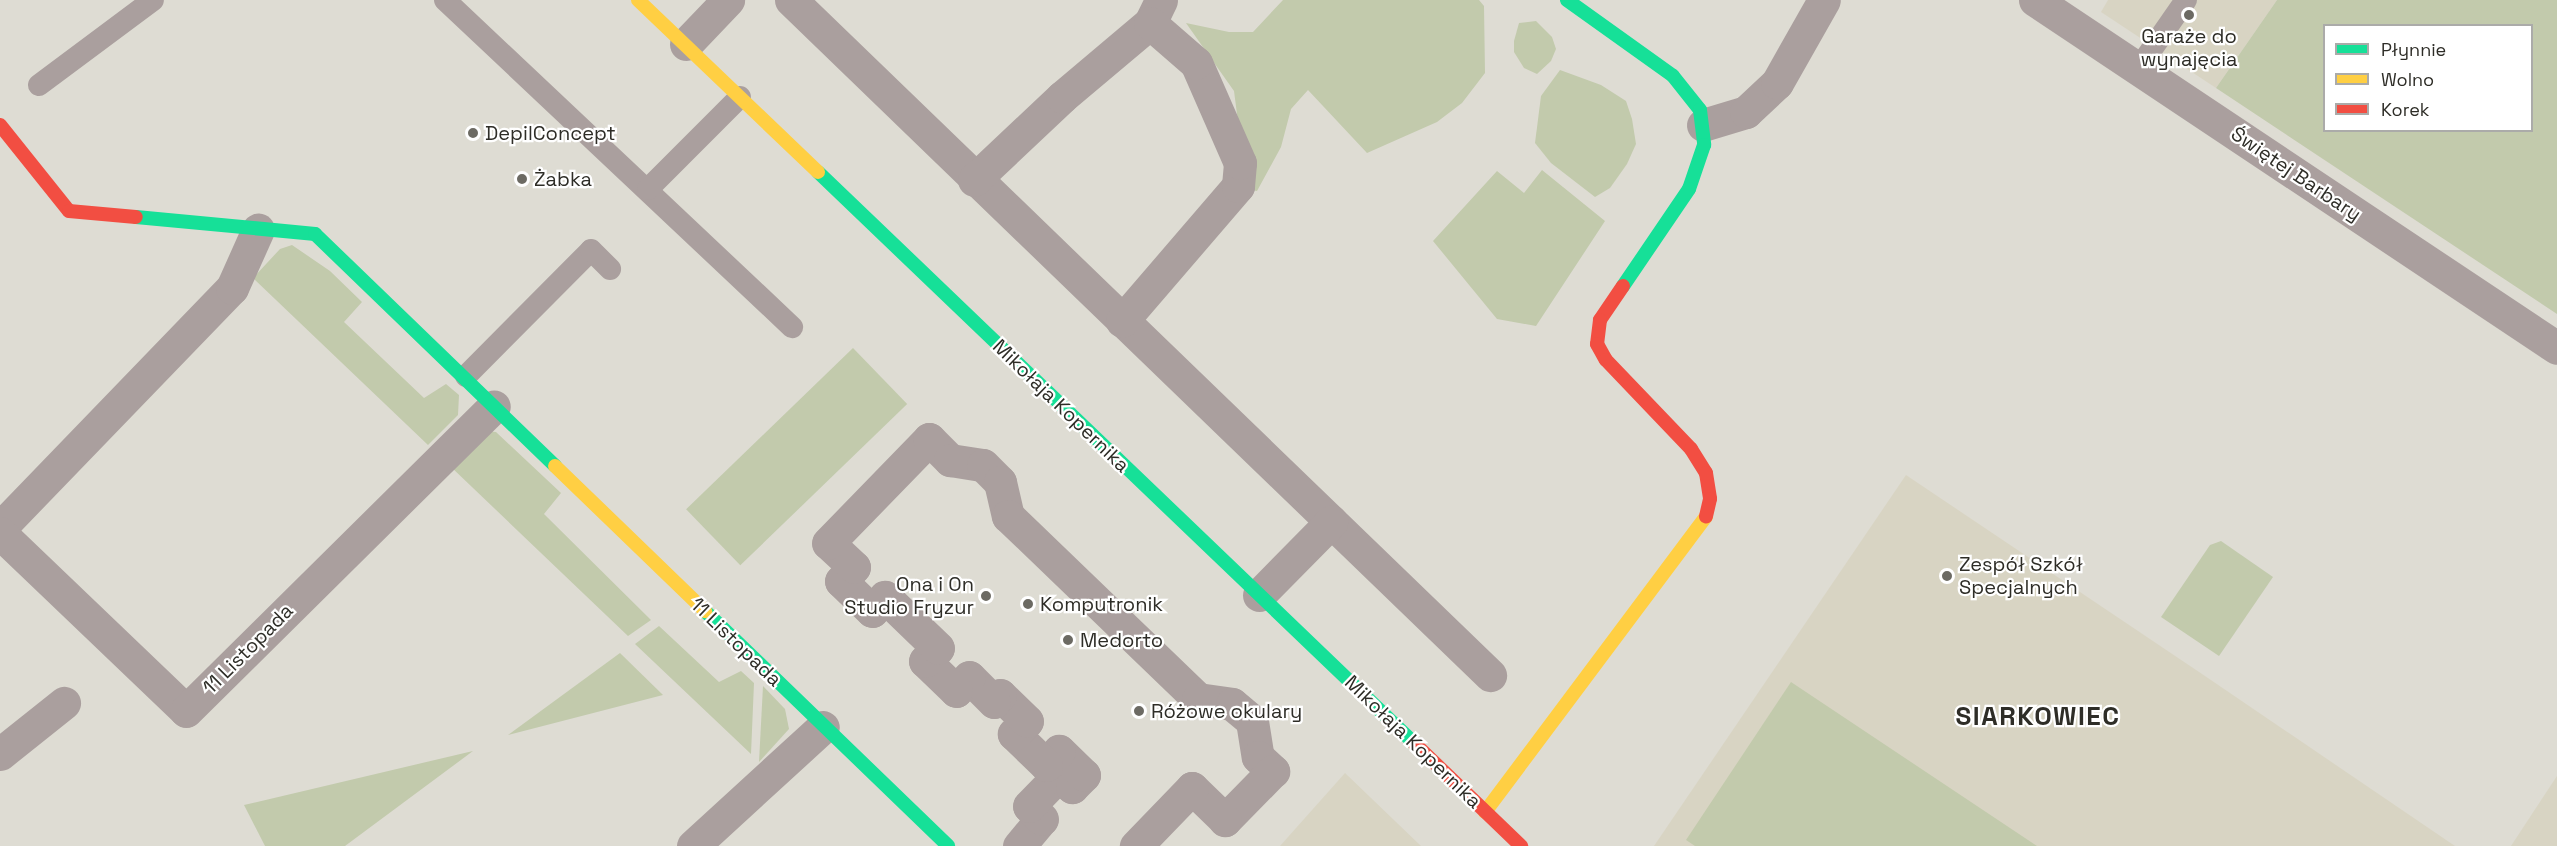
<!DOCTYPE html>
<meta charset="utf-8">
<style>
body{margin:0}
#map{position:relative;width:2557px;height:846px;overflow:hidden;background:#dedcd3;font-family:"Space Grotesk",sans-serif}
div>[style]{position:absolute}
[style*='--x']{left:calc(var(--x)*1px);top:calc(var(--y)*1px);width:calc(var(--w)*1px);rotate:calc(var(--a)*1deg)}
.built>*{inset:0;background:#d8d4c3}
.green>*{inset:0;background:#c2caac;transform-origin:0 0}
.lane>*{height:22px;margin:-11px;padding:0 11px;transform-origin:11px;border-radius:11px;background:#aa9f9e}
.street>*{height:33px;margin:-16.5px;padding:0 16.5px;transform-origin:16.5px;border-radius:16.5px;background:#aa9f9e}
.fast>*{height:14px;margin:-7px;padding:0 7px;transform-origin:7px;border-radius:7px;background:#16e098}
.slow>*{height:14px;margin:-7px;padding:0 7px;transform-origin:7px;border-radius:7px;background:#ffcf43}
.jam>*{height:14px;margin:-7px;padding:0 7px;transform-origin:7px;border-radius:7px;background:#f24e42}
.dots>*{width:16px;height:16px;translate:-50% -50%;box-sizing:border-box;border:3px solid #fff;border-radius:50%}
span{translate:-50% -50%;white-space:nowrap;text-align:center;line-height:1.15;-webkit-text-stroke:4.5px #fff;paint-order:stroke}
.poi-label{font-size:20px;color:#2e2d27}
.left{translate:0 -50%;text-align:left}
.right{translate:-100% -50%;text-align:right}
.street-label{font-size:20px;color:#2e2d27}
.district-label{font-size:26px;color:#2e2d27;font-weight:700;letter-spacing:1.5px}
.legend{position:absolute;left:2323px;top:24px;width:210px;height:108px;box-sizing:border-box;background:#fff;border:2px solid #ababa9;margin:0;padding:8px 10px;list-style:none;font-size:18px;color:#2e2d27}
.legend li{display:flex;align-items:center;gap:12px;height:30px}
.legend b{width:30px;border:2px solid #ababa9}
</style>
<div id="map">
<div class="built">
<i style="clip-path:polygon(2108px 0,2277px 0,2216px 88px,2101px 12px)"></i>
<i style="clip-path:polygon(1906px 475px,2205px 676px,2455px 846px,1654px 846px)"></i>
<i style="clip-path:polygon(1345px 773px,1421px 846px,1280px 846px)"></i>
<i style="clip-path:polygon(2557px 776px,2557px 846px,2511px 846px)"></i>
</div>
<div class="green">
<i style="clip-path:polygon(1283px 0,1479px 0,1484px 6px,1485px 73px,1462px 103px,1437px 122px,1367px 153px,1308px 90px,1291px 109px,1281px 147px,1257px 191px,1233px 187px,1240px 137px,1234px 91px,1186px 23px,1229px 32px,1253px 32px)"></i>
<i style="clip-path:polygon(evenodd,2277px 0,2557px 0,2557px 314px,2216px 88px,2277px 0,2324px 26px,2532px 26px,2532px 130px,2324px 130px,2324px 26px)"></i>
<i style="clip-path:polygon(1536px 21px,1552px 37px,1556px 49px,1551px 61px,1537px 74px,1524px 68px,1514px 52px,1514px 41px,1519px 23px)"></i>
<i style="clip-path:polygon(1560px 70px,1601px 85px,1626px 101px,1632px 119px,1636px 144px,1627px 164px,1610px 188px,1595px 197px,1551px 163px,1535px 143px,1541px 96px)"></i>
<i style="clip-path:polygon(1542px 170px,1605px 221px,1536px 326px,1497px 319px,1433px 241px,1497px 171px,1524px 193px)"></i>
<i style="clip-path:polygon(292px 245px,330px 271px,362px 302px,344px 322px,424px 398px,446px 384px,459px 395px,458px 415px,428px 445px,253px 278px,280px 249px)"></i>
<i style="left:853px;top:348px;width:78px;height:232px;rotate:46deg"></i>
<i style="clip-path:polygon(486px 431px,496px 432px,561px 493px,544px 514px,651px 620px,628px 636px,450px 466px)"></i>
<i style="clip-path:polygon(2221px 541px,2273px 577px,2219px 656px,2161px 617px,2210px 545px)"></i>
<i style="clip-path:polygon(659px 626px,719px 682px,741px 671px,754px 683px,751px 754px,635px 644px)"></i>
<i style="clip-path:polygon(620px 653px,663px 695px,508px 735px)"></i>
<i style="clip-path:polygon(1791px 682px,2037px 846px,1695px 846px,1686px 840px)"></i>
<i style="clip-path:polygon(763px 686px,785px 709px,789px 729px,759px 762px)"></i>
<i style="clip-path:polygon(473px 751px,345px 846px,265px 846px,244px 805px)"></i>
</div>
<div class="lane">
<i style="--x:445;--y:0;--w:477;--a:43.3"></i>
<i style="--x:2138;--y:69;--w:84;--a:-55.2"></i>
<i style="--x:39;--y:85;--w:142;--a:-36.7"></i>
<i style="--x:648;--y:189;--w:130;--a:-45"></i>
<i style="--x:466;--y:376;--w:177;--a:-45.2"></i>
<i style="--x:591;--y:250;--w:27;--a:45"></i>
</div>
<div class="street">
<i style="--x:791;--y:0;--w:972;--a:44"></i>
<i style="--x:2035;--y:0;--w:627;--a:33.69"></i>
<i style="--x:686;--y:44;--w:61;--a:-46.3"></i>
<i style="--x:1703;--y:125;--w:45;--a:-16.8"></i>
<i style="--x:1746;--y:112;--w:42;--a:-43.1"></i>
<i style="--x:1777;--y:83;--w:95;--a:-60.5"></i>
<i style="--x:974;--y:180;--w:121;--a:-43.3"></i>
<i style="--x:1062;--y:97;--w:115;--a:-40.1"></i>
<i style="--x:1150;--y:23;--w:25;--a:-64"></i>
<i style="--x:1122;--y:321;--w:178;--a:-49.3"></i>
<i style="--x:1238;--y:186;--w:23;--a:-85"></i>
<i style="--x:1240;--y:163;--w:109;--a:-113.7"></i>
<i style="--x:1196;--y:63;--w:61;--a:-139"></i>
<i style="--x:0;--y:528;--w:334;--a:-46"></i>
<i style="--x:232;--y:288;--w:64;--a:-65.9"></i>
<i style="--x:0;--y:533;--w:257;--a:43.7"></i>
<i style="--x:186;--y:711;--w:433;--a:-44.7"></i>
<i style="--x:1259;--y:595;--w:103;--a:-45.4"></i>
<i style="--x:0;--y:754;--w:82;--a:-38.6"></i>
<i style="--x:693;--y:846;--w:176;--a:-42.5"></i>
<i style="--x:1019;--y:846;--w:35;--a:-50"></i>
<i style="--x:1042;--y:819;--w:18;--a:-135"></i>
<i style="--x:1029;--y:806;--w:43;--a:-45.9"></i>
<i style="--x:1059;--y:775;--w:18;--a:43"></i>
<i style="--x:1072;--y:787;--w:17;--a:-45"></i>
<i style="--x:1084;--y:775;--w:35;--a:-136"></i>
<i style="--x:1059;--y:751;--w:19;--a:133"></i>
<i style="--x:1046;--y:765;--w:45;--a:-135.9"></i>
<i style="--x:1014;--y:734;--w:18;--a:-45"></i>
<i style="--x:1027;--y:721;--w:37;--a:-136"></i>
<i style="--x:1000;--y:695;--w:9;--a:131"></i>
<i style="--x:994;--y:702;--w:35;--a:-135"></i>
<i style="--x:969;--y:677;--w:19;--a:133"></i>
<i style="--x:956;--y:691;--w:43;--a:-135.9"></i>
<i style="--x:925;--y:661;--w:18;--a:-45"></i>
<i style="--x:938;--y:648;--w:74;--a:-136.1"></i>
<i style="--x:885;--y:597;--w:19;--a:133"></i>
<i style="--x:872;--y:611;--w:43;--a:-135.9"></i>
<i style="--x:841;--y:581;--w:19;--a:-47"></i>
<i style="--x:854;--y:567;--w:35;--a:-137"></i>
<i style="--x:828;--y:543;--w:145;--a:-45.8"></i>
<i style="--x:929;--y:439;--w:30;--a:45"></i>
<i style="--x:950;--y:460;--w:33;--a:9"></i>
<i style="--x:983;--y:465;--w:24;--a:45"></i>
<i style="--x:1000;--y:482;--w:35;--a:77"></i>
<i style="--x:1008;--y:516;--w:264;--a:43.9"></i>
<i style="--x:1198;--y:699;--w:34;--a:8"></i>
<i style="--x:1232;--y:704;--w:26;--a:40"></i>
<i style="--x:1252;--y:721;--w:36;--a:81"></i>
<i style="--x:1258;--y:757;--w:21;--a:43"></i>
<i style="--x:1273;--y:771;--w:69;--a:134.4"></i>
<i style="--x:1225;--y:820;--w:46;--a:-135.9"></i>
<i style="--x:1192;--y:788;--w:81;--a:134"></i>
</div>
<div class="fast">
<i style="--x:1567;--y:0;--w:130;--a:35.6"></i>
<i style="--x:1673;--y:76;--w:43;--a:51.5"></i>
<i style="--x:1700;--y:110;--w:35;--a:83"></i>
<i style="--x:1704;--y:145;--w:46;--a:108.8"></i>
<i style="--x:1689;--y:189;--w:117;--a:124.2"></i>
<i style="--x:818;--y:172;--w:825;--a:43.77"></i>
<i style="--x:136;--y:217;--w:180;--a:5.4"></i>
<i style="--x:315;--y:234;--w:334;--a:44"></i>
<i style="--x:705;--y:611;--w:338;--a:44"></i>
</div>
<div class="slow">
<i style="--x:638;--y:0;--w:249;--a:43.7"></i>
<i style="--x:555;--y:466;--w:209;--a:44"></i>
<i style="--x:1485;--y:812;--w:369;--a:-53.2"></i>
</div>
<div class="jam">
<i style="--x:0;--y:125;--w:110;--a:51.3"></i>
<i style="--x:69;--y:211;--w:67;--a:5.1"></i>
<i style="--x:1623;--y:286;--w:41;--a:124.1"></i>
<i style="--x:1600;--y:320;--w:24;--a:97"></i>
<i style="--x:1597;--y:344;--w:18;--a:61"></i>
<i style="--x:1606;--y:360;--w:123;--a:46.3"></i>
<i style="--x:1691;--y:449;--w:28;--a:58"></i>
<i style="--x:1706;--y:473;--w:26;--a:81"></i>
<i style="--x:1710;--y:499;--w:18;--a:103"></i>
<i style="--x:1414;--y:743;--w:149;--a:43.9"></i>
</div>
<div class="dots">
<i style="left:2189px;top:15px;background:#6c6a63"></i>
<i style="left:473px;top:133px;background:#6c6a63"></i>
<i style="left:522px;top:179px;background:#6c6a63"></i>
<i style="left:1947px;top:576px;background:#6c6a63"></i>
<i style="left:986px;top:596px;background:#6c6a63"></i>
<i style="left:1028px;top:604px;background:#6c6a63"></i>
<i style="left:1068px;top:640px;background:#6c6a63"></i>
<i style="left:1139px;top:711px;background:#6c6a63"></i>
</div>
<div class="poi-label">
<span style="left:2189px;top:48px">Garaże do<br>wynajęcia</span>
<span class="left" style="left:485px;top:133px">DepilConcept</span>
<span class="left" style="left:534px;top:179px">Żabka</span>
<span class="left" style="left:1959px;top:576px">Zespół Szkół<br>Specjalnych</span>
<span class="right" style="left:974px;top:596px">Ona i On<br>Studio Fryzur</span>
<span class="left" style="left:1040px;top:604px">Komputronik</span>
<span class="left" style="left:1080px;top:640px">Medorto</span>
<span class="left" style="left:1151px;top:711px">Różowe okulary</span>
</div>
<div class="street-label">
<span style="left:2296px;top:174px;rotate:34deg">Świętej Barbary</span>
<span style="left:1061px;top:406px;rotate:44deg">Mikołaja Kopernika</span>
<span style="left:736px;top:642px;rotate:44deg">11 Listopada</span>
<span style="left:248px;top:649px;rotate:-45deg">11 Listopada</span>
<span style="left:1413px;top:742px;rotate:44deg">Mikołaja Kopernika</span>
</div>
<div class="district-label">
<span style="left:2038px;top:717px">SIARKOWIEC</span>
</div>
<ul class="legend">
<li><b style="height:8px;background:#16e098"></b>Płynnie</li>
<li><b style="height:8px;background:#ffcf43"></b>Wolno</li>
<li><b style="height:8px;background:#f24e42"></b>Korek</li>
</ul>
</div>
